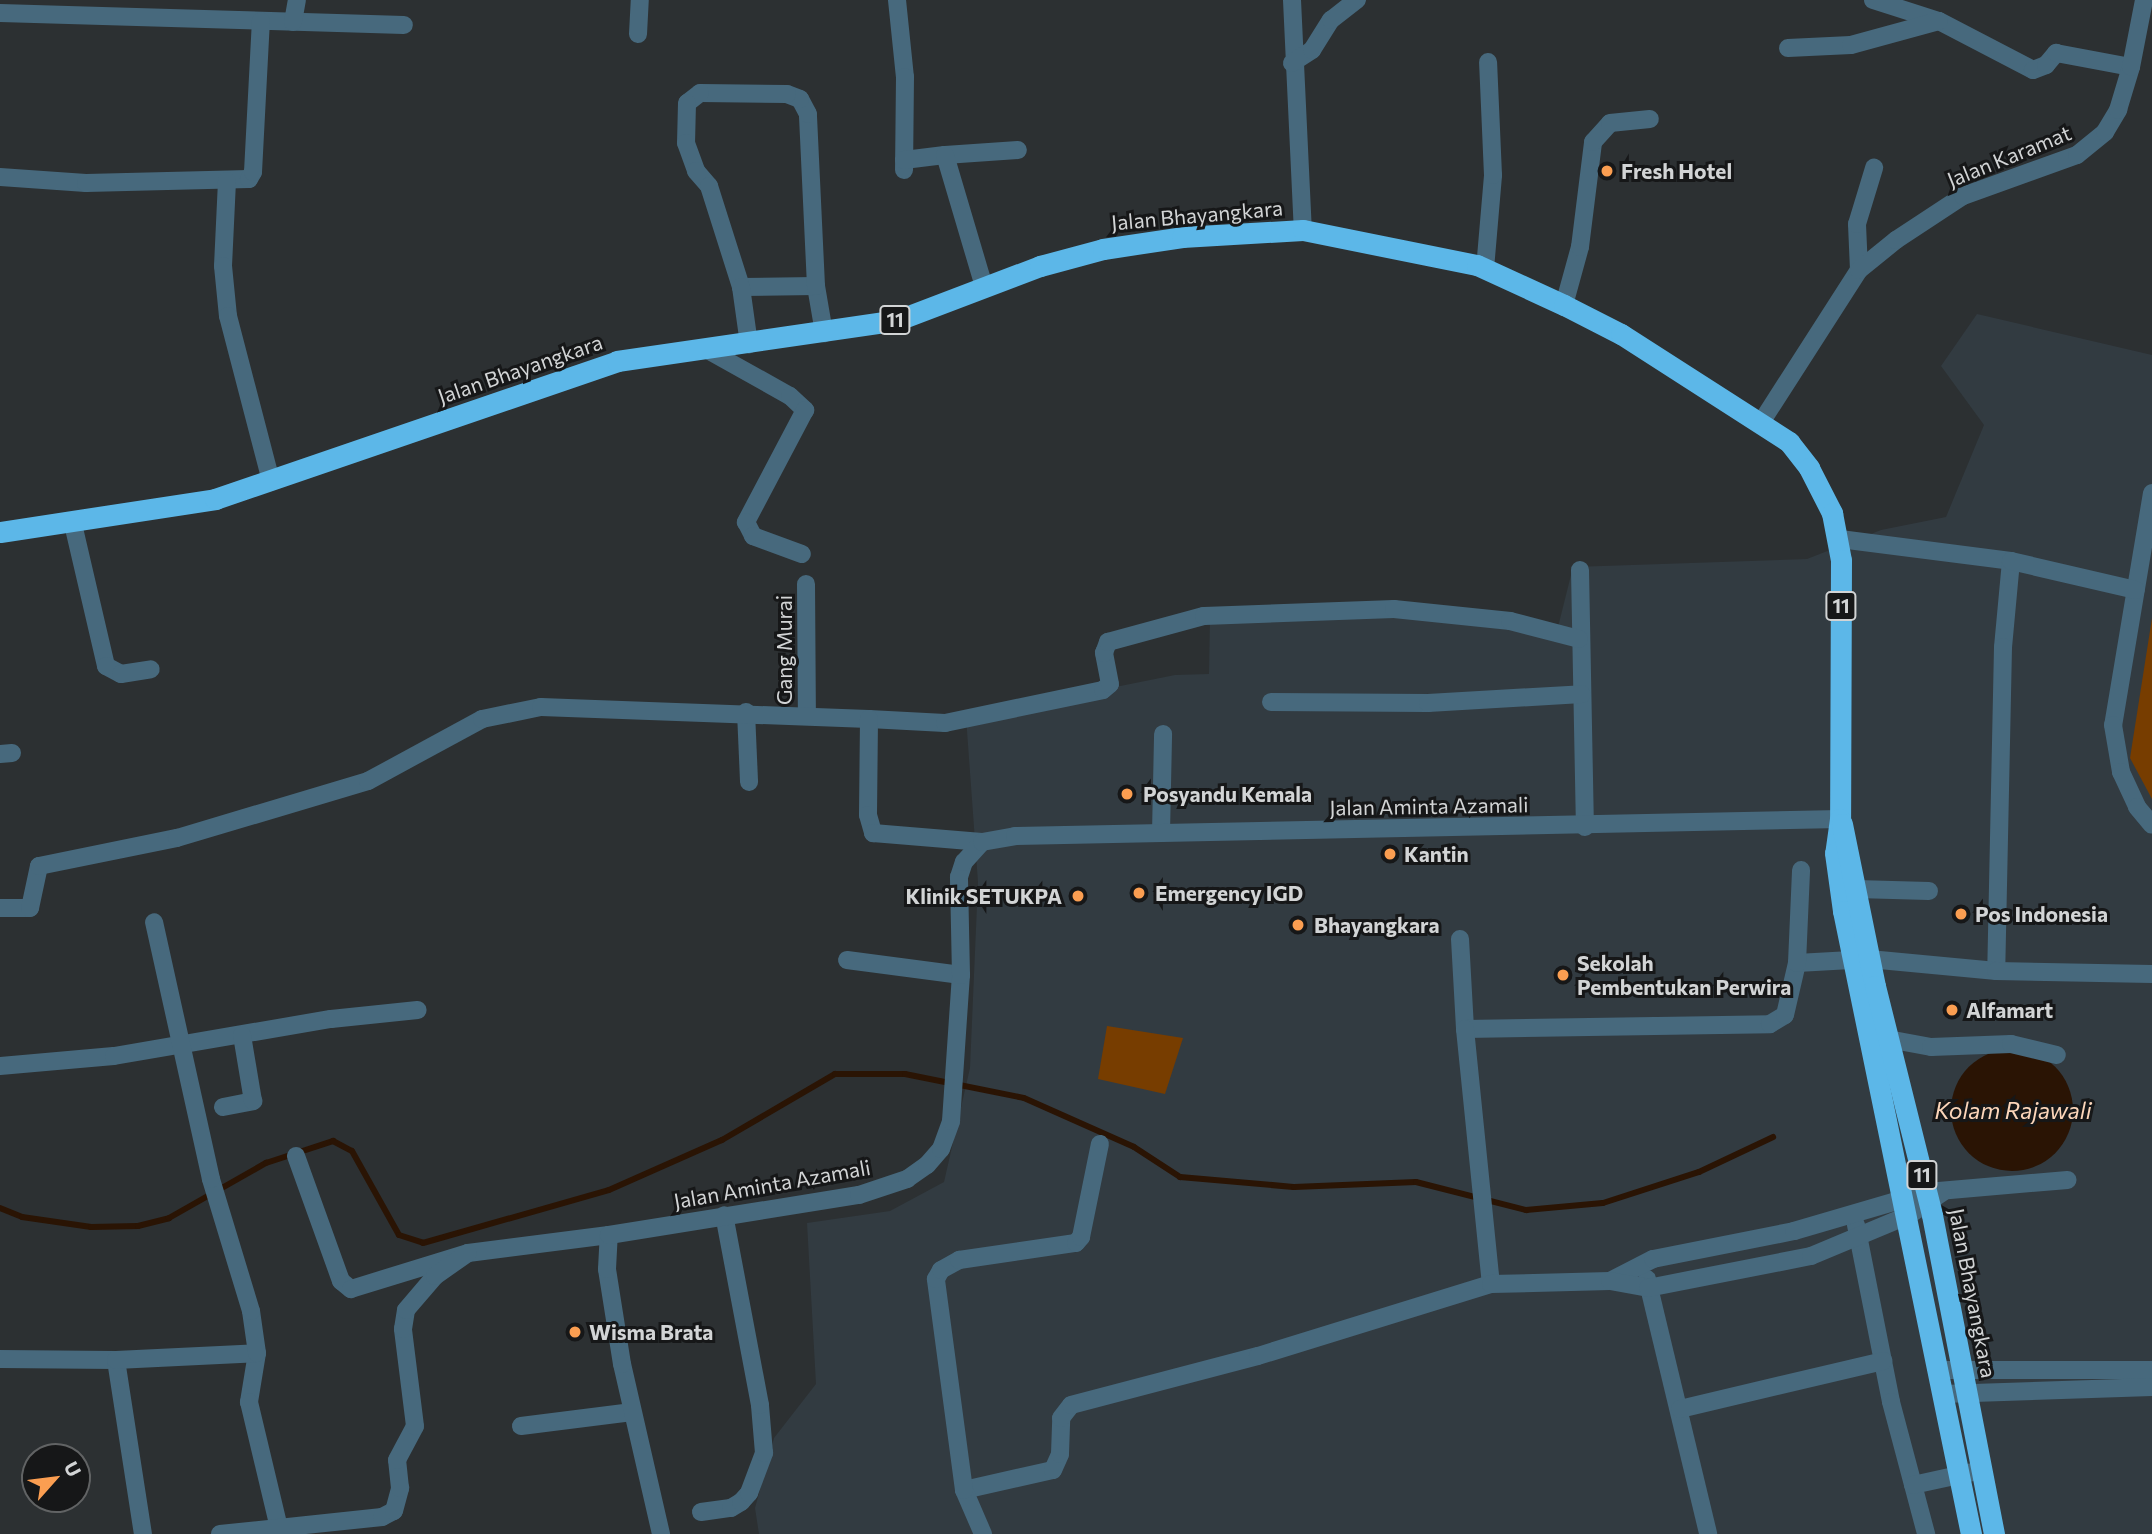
<!DOCTYPE html>
<style>
body{margin:0}
#map{position:relative;width:2152px;height:1534px;overflow:hidden;background:#2c3032;font-family:Commissioner,sans-serif}
div>[style]{position:absolute}
[style*='--x']{left:calc(var(--x)*1px);top:calc(var(--y)*1px);width:calc(var(--w)*1px);rotate:calc(var(--a)*1deg)}
.built>*{inset:0;background:#323b41}
.green>*{inset:0;background:#773d00}
.water>*{inset:0;background:#2a1404}
.round{border-radius:50%}
.stream>*{height:6px;margin:-3px;padding:0 3px;transform-origin:3px;border-radius:3px;background:#2a1404}
.minor>*{height:18px;margin:-9px;padding:0 9px;transform-origin:9px;border-radius:9px;background:#47697d}
.highway>*{height:21px;margin:-10.5px;padding:0 10.5px;transform-origin:10.5px;border-radius:10.5px;background:#5cb7e8}
.dots>*{width:19px;height:19px;translate:-50% -50%;box-sizing:border-box;border:4px solid #161718;border-radius:50%}
span{translate:-50% -50%;white-space:nowrap;text-align:center;line-height:1.15;-webkit-text-stroke:6px #161718;paint-order:stroke}
.shield-label span{padding:2px 5px;background:#161718;border:2px solid;border-radius:5px;-webkit-text-stroke-width:0}
.shield-label{font-size:19px;color:#d2d4d5;font-weight:700}
.street-label{font-size:21px;color:#d2d4d5}
.poi-label{font-size:21px;color:#d2d4d5;font-weight:700}
.left{translate:0 -50%;text-align:left}
.right{translate:-100% -50%;text-align:right}
.water-label{font-size:23px;color:#fcd6ba;font-style:italic}
.north{position:absolute;left:21px;top:1443px;width:70px;height:70px;box-sizing:border-box;background:#161718;border:2px solid #616364;border-radius:50%;rotate:62deg;font-size:19px;font-weight:700;line-height:28px;text-align:center;color:#d2d4d5}
.north::after{content:'';display:block;margin:auto;width:24px;height:32px;background:#fb9e51;clip-path:polygon(50% 0,100% 100%,50% 72%,0 100%)}
</style>
<div id="map">
<div class="built">
<i style="clip-path:polygon(1977px 314px,2152px 355px,2152px 1534px,759px 1534px,755px 1508px,774px 1438px,816px 1384px,807px 1223px,890px 1211px,944px 1182px,970px 1068px,978px 882px,966px 717px,1175px 675px,1209px 674px,1210px 618px,1386px 604px,1557px 631px,1573px 567px,1807px 559px,1881px 530px,1946px 517px,1984px 425px,1941px 366px)"></i>
</div>
<div class="green">
<i style="clip-path:polygon(2152px 618px,2152px 799px,2130px 758px)"></i>
<i style="clip-path:polygon(1107px 1026px,1183px 1038px,1165px 1094px,1098px 1079px)"></i>
</div>
<div class="water">
<i class="round" style="left:1951px;top:1049px;width:122px;height:122px"></i>
</div>
<div class="stream">
<i style="--x:0;--y:1208;--w:24;--a:22"></i>
<i style="--x:22;--y:1217;--w:70;--a:8.2"></i>
<i style="--x:91;--y:1227;--w:47;--a:-1.2"></i>
<i style="--x:138;--y:1226;--w:32;--a:-14"></i>
<i style="--x:169;--y:1218;--w:112;--a:-29.6"></i>
<i style="--x:266;--y:1163;--w:71;--a:-18.2"></i>
<i style="--x:333;--y:1141;--w:21;--a:28"></i>
<i style="--x:352;--y:1151;--w:96;--a:60.8"></i>
<i style="--x:399;--y:1235;--w:25;--a:18"></i>
<i style="--x:423;--y:1243;--w:193;--a:-15.9"></i>
<i style="--x:609;--y:1190;--w:124;--a:-23.9"></i>
<i style="--x:722;--y:1140;--w:131;--a:-30.3"></i>
<i style="--x:835;--y:1074;--w:70;--a:0"></i>
<i style="--x:905;--y:1074;--w:121;--a:11.4"></i>
<i style="--x:1024;--y:1098;--w:120;--a:24"></i>
<i style="--x:1134;--y:1147;--w:55;--a:33.1"></i>
<i style="--x:1180;--y:1177;--w:114;--a:5"></i>
<i style="--x:1294;--y:1187;--w:122;--a:-2.3"></i>
<i style="--x:1416;--y:1182;--w:114;--a:14.3"></i>
<i style="--x:1526;--y:1210;--w:77;--a:-5.2"></i>
<i style="--x:1603;--y:1203;--w:101;--a:-17.9"></i>
<i style="--x:1699;--y:1172;--w:82;--a:-25.3"></i>
</div>
<div class="minor">
<i style="--x:897;--y:0;--w:77;--a:84.1"></i>
<i style="--x:905;--y:77;--w:93;--a:90.6"></i>
<i style="--x:1292;--y:0;--w:230;--a:87.3"></i>
<i style="--x:1873;--y:0;--w:69;--a:17.7"></i>
<i style="--x:1939;--y:21;--w:106;--a:27.5"></i>
<i style="--x:2033;--y:70;--w:14;--a:-21"></i>
<i style="--x:2046;--y:65;--w:16;--a:-50"></i>
<i style="--x:2056;--y:53;--w:76;--a:10.6"></i>
<i style="--x:0;--y:13;--w:404;--a:1.7"></i>
<i style="--x:293;--y:22;--w:22;--a:-80"></i>
<i style="--x:638;--y:34;--w:34;--a:-87"></i>
<i style="--x:1788;--y:48;--w:63;--a:-2.7"></i>
<i style="--x:1851;--y:45;--w:91;--a:-15.3"></i>
<i style="--x:1292;--y:63;--w:24;--a:-33"></i>
<i style="--x:1312;--y:50;--w:36;--a:-58"></i>
<i style="--x:1331;--y:20;--w:33;--a:-38"></i>
<i style="--x:945;--y:155;--w:73;--a:-3.9"></i>
<i style="--x:904;--y:160;--w:41;--a:-7"></i>
<i style="--x:945;--y:155;--w:138;--a:73.5"></i>
<i style="--x:0;--y:177;--w:86;--a:4"></i>
<i style="--x:86;--y:183;--w:163;--a:-1.4"></i>
<i style="--x:249;--y:179;--w:8;--a:-60"></i>
<i style="--x:253;--y:172;--w:151;--a:-87"></i>
<i style="--x:227;--y:181;--w:85;--a:92.7"></i>
<i style="--x:223;--y:266;--w:50;--a:84.3"></i>
<i style="--x:228;--y:316;--w:171;--a:75.4"></i>
<i style="--x:1485;--y:269;--w:94;--a:-85.1"></i>
<i style="--x:1493;--y:175;--w:113;--a:-92.5"></i>
<i style="--x:1859;--y:270;--w:46;--a:-92.5"></i>
<i style="--x:1857;--y:224;--w:59;--a:-73.1"></i>
<i style="--x:816;--y:286;--w:48;--a:80.3"></i>
<i style="--x:741;--y:287;--w:75;--a:-0.8"></i>
<i style="--x:816;--y:286;--w:172;--a:-92.7"></i>
<i style="--x:808;--y:114;--w:17;--a:-118"></i>
<i style="--x:800;--y:99;--w:14;--a:-159"></i>
<i style="--x:787;--y:94;--w:87;--a:-179.3"></i>
<i style="--x:700;--y:93;--w:16;--a:142"></i>
<i style="--x:687;--y:103;--w:40;--a:91.4"></i>
<i style="--x:686;--y:143;--w:30;--a:70"></i>
<i style="--x:696;--y:171;--w:20;--a:49"></i>
<i style="--x:709;--y:186;--w:106;--a:72.4"></i>
<i style="--x:741;--y:287;--w:58;--a:82"></i>
<i style="--x:1564;--y:305;--w:60;--a:-74.6"></i>
<i style="--x:1580;--y:247;--w:106;--a:-82.9"></i>
<i style="--x:1593;--y:142;--w:25;--a:-48"></i>
<i style="--x:1610;--y:123;--w:40;--a:-5.7"></i>
<i style="--x:704;--y:348;--w:98;--a:29.2"></i>
<i style="--x:790;--y:396;--w:21;--a:43"></i>
<i style="--x:805;--y:410;--w:127;--a:117.8"></i>
<i style="--x:746;--y:522;--w:16;--a:63"></i>
<i style="--x:753;--y:536;--w:52;--a:20.2"></i>
<i style="--x:1762;--y:421;--w:179;--a:-57.3"></i>
<i style="--x:1859;--y:270;--w:48;--a:-39"></i>
<i style="--x:1896;--y:240;--w:80;--a:-33.3"></i>
<i style="--x:1963;--y:196;--w:121;--a:-19.8"></i>
<i style="--x:2077;--y:155;--w:36;--a:-39"></i>
<i style="--x:2105;--y:132;--w:26;--a:-59"></i>
<i style="--x:2118;--y:110;--w:45;--a:-73.2"></i>
<i style="--x:2131;--y:67;--w:68;--a:-79"></i>
<i style="--x:2152;--y:493;--w:235;--a:99.5"></i>
<i style="--x:2113;--y:725;--w:48;--a:80.3"></i>
<i style="--x:2121;--y:772;--w:38;--a:65"></i>
<i style="--x:2137;--y:807;--w:23;--a:50"></i>
<i style="--x:73;--y:524;--w:146;--a:76.9"></i>
<i style="--x:106;--y:666;--w:17;--a:28"></i>
<i style="--x:121;--y:674;--w:30;--a:-9"></i>
<i style="--x:1840;--y:539;--w:172;--a:7.3"></i>
<i style="--x:2011;--y:561;--w:86;--a:95.3"></i>
<i style="--x:2003;--y:647;--w:324;--a:91.2"></i>
<i style="--x:2011;--y:561;--w:128;--a:13.1"></i>
<i style="--x:1580;--y:570;--w:257;--a:88.9"></i>
<i style="--x:806;--y:584;--w:132;--a:89.6"></i>
<i style="--x:1271;--y:702;--w:157;--a:0.4"></i>
<i style="--x:1428;--y:703;--w:154;--a:-3.3"></i>
<i style="--x:746;--y:712;--w:70;--a:87.5"></i>
<i style="--x:869;--y:719;--w:76;--a:3"></i>
<i style="--x:945;--y:723;--w:161;--a:-11.8"></i>
<i style="--x:1103;--y:690;--w:9;--a:-41"></i>
<i style="--x:1110;--y:684;--w:32;--a:-101"></i>
<i style="--x:1104;--y:653;--w:12;--a:-70"></i>
<i style="--x:1108;--y:642;--w:99;--a:-15.2"></i>
<i style="--x:1204;--y:616;--w:190;--a:-2.1"></i>
<i style="--x:1394;--y:609;--w:117;--a:5.9"></i>
<i style="--x:1510;--y:621;--w:71;--a:14.6"></i>
<i style="--x:0;--y:754;--w:12;--a:-5"></i>
<i style="--x:1161;--y:833;--w:99;--a:-88.8"></i>
<i style="--x:1856;--y:889;--w:73;--a:1.6"></i>
<i style="--x:0;--y:908;--w:30;--a:0"></i>
<i style="--x:30;--y:908;--w:43;--a:-77.9"></i>
<i style="--x:39;--y:866;--w:141;--a:-11.5"></i>
<i style="--x:177;--y:838;--w:199;--a:-16.6"></i>
<i style="--x:368;--y:781;--w:130;--a:-28.5"></i>
<i style="--x:482;--y:719;--w:60;--a:-11.5"></i>
<i style="--x:541;--y:707;--w:328;--a:2.1"></i>
<i style="--x:869;--y:719;--w:96;--a:90.6"></i>
<i style="--x:868;--y:815;--w:19;--a:74"></i>
<i style="--x:873;--y:833;--w:109;--a:4.7"></i>
<i style="--x:1460;--y:939;--w:90;--a:86.8"></i>
<i style="--x:1465;--y:1029;--w:305;--a:-0.9"></i>
<i style="--x:1770;--y:1024;--w:17;--a:-31"></i>
<i style="--x:1785;--y:1015;--w:53;--a:-77"></i>
<i style="--x:1797;--y:963;--w:72;--a:-3.2"></i>
<i style="--x:1869;--y:959;--w:128;--a:5.4"></i>
<i style="--x:1996;--y:971;--w:156;--a:1.1"></i>
<i style="--x:847;--y:960;--w:115;--a:7.5"></i>
<i style="--x:1797;--y:963;--w:93;--a:-87.5"></i>
<i style="--x:1465;--y:1029;--w:256;--a:84.2"></i>
<i style="--x:1877;--y:1037;--w:55;--a:10.5"></i>
<i style="--x:1931;--y:1047;--w:80;--a:-2.1"></i>
<i style="--x:2011;--y:1044;--w:47;--a:13.4"></i>
<i style="--x:0;--y:1066;--w:114;--a:-5"></i>
<i style="--x:114;--y:1056;--w:220;--a:-9.7"></i>
<i style="--x:331;--y:1019;--w:87;--a:-5.9"></i>
<i style="--x:223;--y:1107;--w:31;--a:-11"></i>
<i style="--x:253;--y:1101;--w:67;--a:-99.5"></i>
<i style="--x:296;--y:1156;--w:133;--a:70.2"></i>
<i style="--x:341;--y:1281;--w:13;--a:39"></i>
<i style="--x:351;--y:1289;--w:122;--a:-17.1"></i>
<i style="--x:468;--y:1253;--w:142;--a:-7.3"></i>
<i style="--x:1856;--y:1225;--w:180;--a:78.8"></i>
<i style="--x:1891;--y:1402;--w:137;--a:75.1"></i>
<i style="--x:1647;--y:1279;--w:262;--a:76.5"></i>
<i style="--x:1610;--y:1281;--w:48;--a:-27.1"></i>
<i style="--x:1653;--y:1259;--w:144;--a:-11.2"></i>
<i style="--x:1794;--y:1231;--w:139;--a:-16.3"></i>
<i style="--x:1927;--y:1192;--w:141;--a:-4.9"></i>
<i style="--x:257;--y:1353;--w:50;--a:99.3"></i>
<i style="--x:249;--y:1402;--w:130;--a:76.6"></i>
<i style="--x:0;--y:1359;--w:116;--a:0.5"></i>
<i style="--x:116;--y:1360;--w:176;--a:81.2"></i>
<i style="--x:116;--y:1360;--w:141;--a:-2.8"></i>
<i style="--x:257;--y:1353;--w:42;--a:-98.1"></i>
<i style="--x:251;--y:1311;--w:138;--a:-106.9"></i>
<i style="--x:211;--y:1179;--w:263;--a:-102.5"></i>
<i style="--x:1938;--y:1370;--w:214;--a:0"></i>
<i style="--x:1943;--y:1394;--w:209;--a:-1.9"></i>
<i style="--x:1680;--y:1409;--w:209;--a:-13.3"></i>
<i style="--x:521;--y:1426;--w:112;--a:-7.2"></i>
<i style="--x:1913;--y:1485;--w:71;--a:-12.3"></i>
<i style="--x:964;--y:1490;--w:91;--a:-12.7"></i>
<i style="--x:1053;--y:1470;--w:17;--a:-66"></i>
<i style="--x:1060;--y:1454;--w:36;--a:-88"></i>
<i style="--x:1061;--y:1418;--w:16;--a:-52"></i>
<i style="--x:1071;--y:1405;--w:193;--a:-14.7"></i>
<i style="--x:1258;--y:1356;--w:244;--a:-17.2"></i>
<i style="--x:1491;--y:1284;--w:119;--a:-1.4"></i>
<i style="--x:1610;--y:1281;--w:39;--a:10"></i>
<i style="--x:1648;--y:1288;--w:166;--a:-11.1"></i>
<i style="--x:1811;--y:1256;--w:106;--a:-22.7"></i>
<i style="--x:1909;--y:1215;--w:41;--a:-34.1"></i>
<i style="--x:701;--y:1512;--w:30;--a:-8"></i>
<i style="--x:731;--y:1508;--w:12;--a:-31"></i>
<i style="--x:741;--y:1502;--w:12;--a:-48"></i>
<i style="--x:749;--y:1493;--w:43;--a:-69.4"></i>
<i style="--x:764;--y:1453;--w:48;--a:-94.8"></i>
<i style="--x:760;--y:1405;--w:193;--a:-100.7"></i>
<i style="--x:220;--y:1534;--w:163;--a:-6"></i>
<i style="--x:382;--y:1517;--w:13;--a:-27"></i>
<i style="--x:394;--y:1511;--w:24;--a:-75"></i>
<i style="--x:400;--y:1488;--w:28;--a:-96"></i>
<i style="--x:397;--y:1460;--w:38;--a:-62"></i>
<i style="--x:415;--y:1426;--w:98;--a:-97.1"></i>
<i style="--x:403;--y:1329;--w:19;--a:-81"></i>
<i style="--x:406;--y:1310;--w:45;--a:-49.5"></i>
<i style="--x:435;--y:1276;--w:40;--a:-34.9"></i>
<i style="--x:661;--y:1534;--w:174;--a:-102.9"></i>
<i style="--x:622;--y:1364;--w:96;--a:-99"></i>
<i style="--x:607;--y:1269;--w:34;--a:-87"></i>
<i style="--x:609;--y:1235;--w:253;--a:-9.1"></i>
<i style="--x:859;--y:1195;--w:51;--a:-18.4"></i>
<i style="--x:907;--y:1179;--w:24;--a:-35"></i>
<i style="--x:927;--y:1165;--w:21;--a:-49"></i>
<i style="--x:941;--y:1149;--w:30;--a:-70"></i>
<i style="--x:951;--y:1121;--w:146;--a:-86.1"></i>
<i style="--x:961;--y:975;--w:98;--a:-91.2"></i>
<i style="--x:959;--y:877;--w:16;--a:-72"></i>
<i style="--x:964;--y:862;--w:27;--a:-48"></i>
<i style="--x:982;--y:842;--w:34;--a:-10"></i>
<i style="--x:1015;--y:836;--w:825;--a:-1.18"></i>
<i style="--x:983;--y:1534;--w:48;--a:-113.4"></i>
<i style="--x:964;--y:1490;--w:213;--a:-97.6"></i>
<i style="--x:936;--y:1279;--w:10;--a:-61"></i>
<i style="--x:941;--y:1270;--w:21;--a:-29"></i>
<i style="--x:959;--y:1260;--w:118;--a:-8.3"></i>
<i style="--x:1076;--y:1243;--w:8;--a:-50"></i>
<i style="--x:1081;--y:1237;--w:95;--a:-78.5"></i>
</div>
<div class="highway">
<i style="--x:0;--y:532;--w:218;--a:-8.7"></i>
<i style="--x:215;--y:499;--w:425;--a:-18.9"></i>
<i style="--x:617;--y:361;--w:284;--a:-8.3"></i>
<i style="--x:898;--y:320;--w:152;--a:-20.8"></i>
<i style="--x:1040;--y:266;--w:65;--a:-15.1"></i>
<i style="--x:1103;--y:249;--w:80;--a:-8.6"></i>
<i style="--x:1182;--y:237;--w:121;--a:-3.3"></i>
<i style="--x:1303;--y:230;--w:177;--a:11.4"></i>
<i style="--x:1477;--y:265;--w:96;--a:24.7"></i>
<i style="--x:1564;--y:305;--w:64;--a:27"></i>
<i style="--x:1621;--y:334;--w:200;--a:32.7"></i>
<i style="--x:1789;--y:442;--w:33;--a:52"></i>
<i style="--x:1809;--y:468;--w:51;--a:62.9"></i>
<i style="--x:1832;--y:513;--w:48;--a:79.2"></i>
<i style="--x:1841;--y:560;--w:259;--a:90.2"></i>
<i style="--x:1840;--y:819;--w:34;--a:98"></i>
<i style="--x:1835;--y:853;--w:59;--a:82.1"></i>
<i style="--x:1843;--y:911;--w:636;--a:78.39"></i>
<i style="--x:1842;--y:824;--w:165;--a:78.5"></i>
<i style="--x:1875;--y:986;--w:236;--a:76"></i>
<i style="--x:1932;--y:1215;--w:325;--a:79"></i>
</div>
<div class="dots">
<i style="left:1607px;top:171px;background:#fb9e51"></i>
<i style="left:1127px;top:794px;background:#fb9e51"></i>
<i style="left:1390px;top:854px;background:#fb9e51"></i>
<i style="left:1139px;top:893px;background:#fb9e51"></i>
<i style="left:1078px;top:896px;background:#fb9e51"></i>
<i style="left:1961px;top:914px;background:#fb9e51"></i>
<i style="left:1298px;top:925px;background:#fb9e51"></i>
<i style="left:1563px;top:975px;background:#fb9e51"></i>
<i style="left:1952px;top:1010px;background:#fb9e51"></i>
<i style="left:575px;top:1332px;background:#fb9e51"></i>
</div>
<div class="shield-label">
<span style="left:895px;top:320px">11</span>
<span style="left:1841px;top:606px">11</span>
<span style="left:1922px;top:1175px">11</span>
</div>
<div class="street-label">
<span style="left:2009px;top:156px;rotate:-22deg">Jalan Karamat</span>
<span style="left:1197px;top:215px;rotate:-5deg">Jalan Bhayangkara</span>
<span style="left:520px;top:369px;rotate:-19deg">Jalan Bhayangkara</span>
<span style="left:784px;top:650px;rotate:-90deg">Gang Murai</span>
<span style="left:1429px;top:806px;rotate:-1deg">Jalan Aminta Azamali</span>
<span style="left:772px;top:1184px;rotate:-10deg">Jalan Aminta Azamali</span>
<span style="left:1973px;top:1293px;rotate:79deg">Jalan Bhayangkara</span>
</div>
<div class="poi-label">
<span class="left" style="left:1621px;top:171px">Fresh Hotel</span>
<span class="left" style="left:1143px;top:794px">Posyandu Kemala</span>
<span class="left" style="left:1404px;top:854px">Kantin</span>
<span class="left" style="left:1155px;top:893px">Emergency IGD</span>
<span class="right" style="left:1062px;top:896px">Klinik SETUKPA</span>
<span class="left" style="left:1975px;top:914px">Pos Indonesia</span>
<span class="left" style="left:1314px;top:925px">Bhayangkara</span>
<span class="left" style="left:1577px;top:975px">Sekolah<br>Pembentukan Perwira</span>
<span class="left" style="left:1966px;top:1010px">Alfamart</span>
<span class="left" style="left:589px;top:1332px">Wisma Brata</span>
</div>
<div class="water-label">
<span style="left:2013px;top:1110px">Kolam Rajawali</span>
</div>
<div class="north">U</div>
</div>
